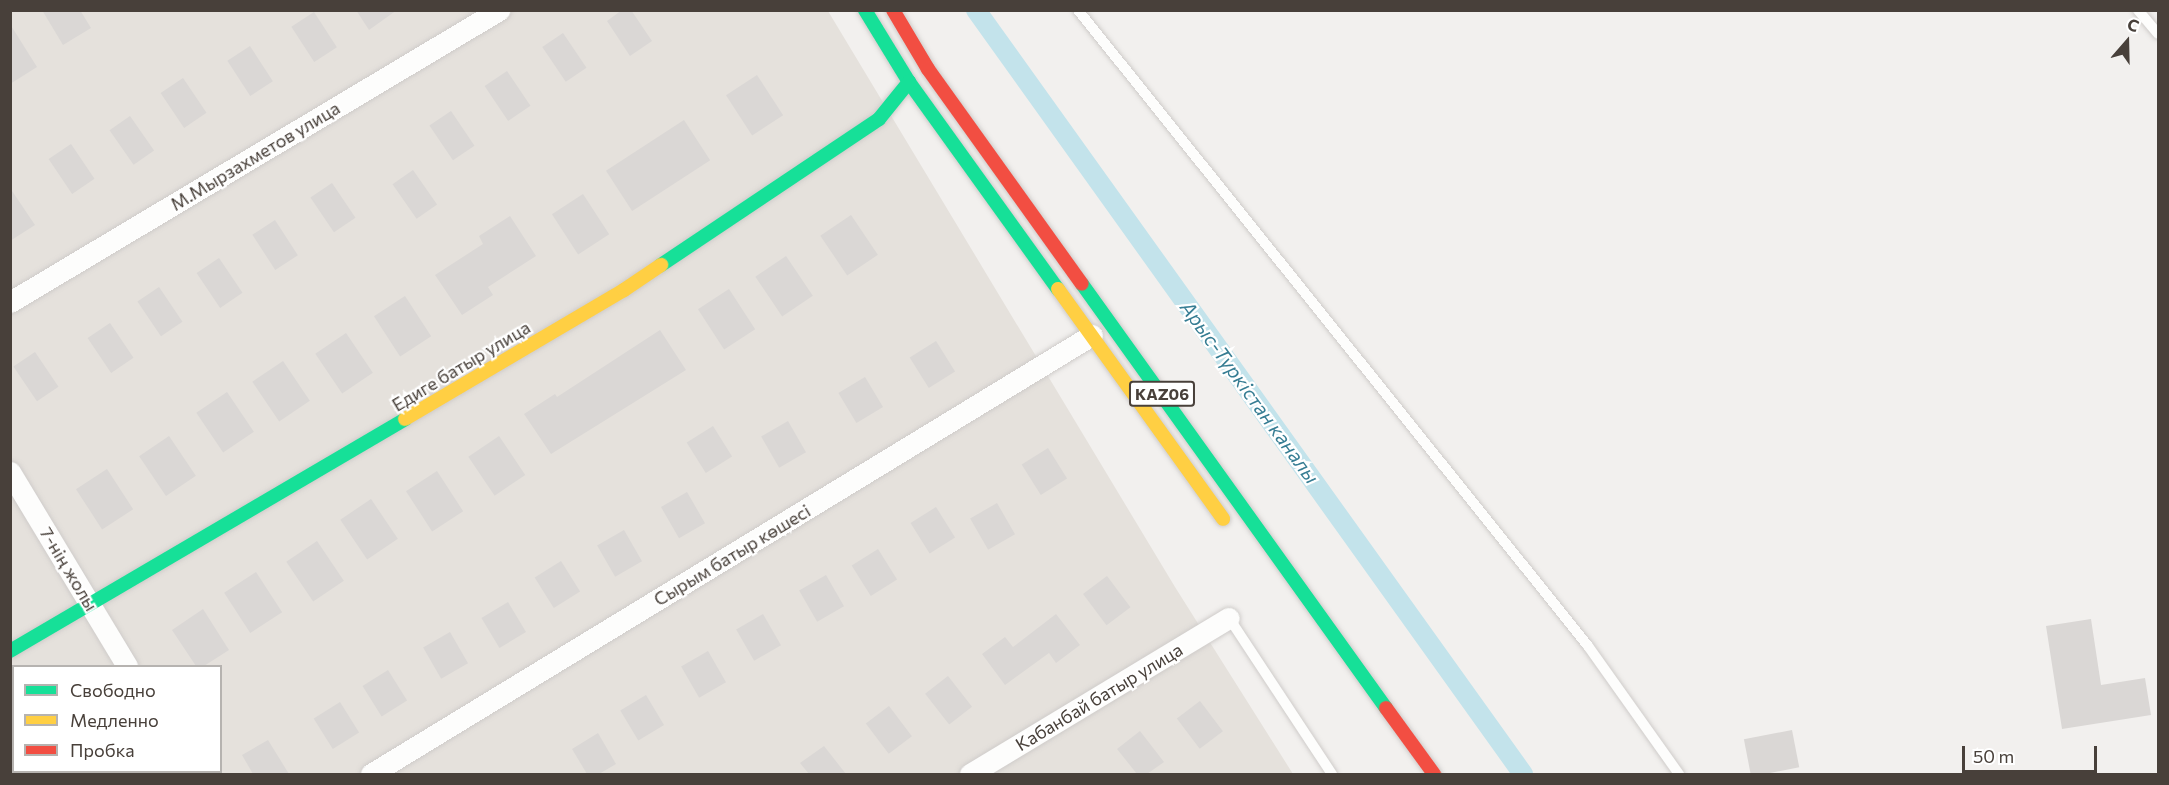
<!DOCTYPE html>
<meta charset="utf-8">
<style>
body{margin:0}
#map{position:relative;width:2169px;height:785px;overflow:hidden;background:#f2f0ee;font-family:Commissioner,sans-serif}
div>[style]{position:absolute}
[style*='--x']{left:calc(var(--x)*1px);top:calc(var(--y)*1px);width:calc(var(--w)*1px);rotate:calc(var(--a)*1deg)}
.residential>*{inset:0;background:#e5e1dc}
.canal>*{height:20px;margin:-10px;padding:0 10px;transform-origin:10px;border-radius:10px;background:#c3e3eb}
.building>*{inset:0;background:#dad7d5;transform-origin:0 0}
.roads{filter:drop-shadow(0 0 2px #cfccca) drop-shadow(0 0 2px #cfccca)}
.lane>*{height:10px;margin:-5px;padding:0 5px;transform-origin:5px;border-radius:5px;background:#fdfdfc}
.street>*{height:21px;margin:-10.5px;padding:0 10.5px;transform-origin:10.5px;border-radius:10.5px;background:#fdfdfc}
.fast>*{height:14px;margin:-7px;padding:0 7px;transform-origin:7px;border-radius:7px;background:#16e098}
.slow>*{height:14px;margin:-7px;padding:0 7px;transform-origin:7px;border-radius:7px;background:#ffcf43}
.jam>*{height:14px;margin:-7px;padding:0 7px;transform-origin:7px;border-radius:7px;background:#f24e42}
span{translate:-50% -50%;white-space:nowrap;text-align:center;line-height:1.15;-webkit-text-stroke:4.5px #fff;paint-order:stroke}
.shield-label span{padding:2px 4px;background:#fff;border:2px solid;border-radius:4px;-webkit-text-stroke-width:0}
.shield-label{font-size:16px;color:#48403a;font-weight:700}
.street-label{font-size:18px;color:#48403a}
.water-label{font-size:20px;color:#367d93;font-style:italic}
.frame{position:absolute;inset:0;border:12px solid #48403a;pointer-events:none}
.legend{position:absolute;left:12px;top:665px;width:210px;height:108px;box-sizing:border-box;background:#fff;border:2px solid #b6b3b0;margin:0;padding:8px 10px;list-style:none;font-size:18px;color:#48403a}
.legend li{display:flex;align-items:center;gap:12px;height:30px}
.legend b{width:30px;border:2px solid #b6b3b0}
.north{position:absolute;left:2097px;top:12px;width:60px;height:60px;-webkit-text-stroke:4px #fff;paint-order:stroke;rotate:20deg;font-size:16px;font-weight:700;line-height:24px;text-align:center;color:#48403a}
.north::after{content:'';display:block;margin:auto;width:21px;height:27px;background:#48403a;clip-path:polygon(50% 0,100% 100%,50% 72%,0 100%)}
.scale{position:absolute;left:1962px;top:746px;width:135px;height:27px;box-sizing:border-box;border:3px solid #48403a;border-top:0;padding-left:8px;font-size:18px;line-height:21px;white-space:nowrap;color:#48403a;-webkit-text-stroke:4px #fff;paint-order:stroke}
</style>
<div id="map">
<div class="residential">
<i style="clip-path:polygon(evenodd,10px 11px,828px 11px,1175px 587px,1293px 774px,11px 774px,10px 11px,14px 666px,220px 666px,220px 772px,14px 772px,14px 666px)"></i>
</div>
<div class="canal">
<i style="--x:976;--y:10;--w:940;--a:54.4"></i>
</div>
<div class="building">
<i style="clip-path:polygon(42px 10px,80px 10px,91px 28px,63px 45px)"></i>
<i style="clip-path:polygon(356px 10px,397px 10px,369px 30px)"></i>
<i style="clip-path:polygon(622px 10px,631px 10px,652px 41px,630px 56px,607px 21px)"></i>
<i style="left:314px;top:12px;width:42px;height:27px;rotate:57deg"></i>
<i style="clip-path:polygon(10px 24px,37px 67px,10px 84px)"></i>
<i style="left:563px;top:33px;width:42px;height:25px;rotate:56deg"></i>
<i style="left:250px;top:46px;width:42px;height:27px;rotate:57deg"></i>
<i style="left:507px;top:71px;width:42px;height:27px;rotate:56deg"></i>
<i style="left:757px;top:75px;width:48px;height:37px;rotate:57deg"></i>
<i style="left:183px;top:78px;width:42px;height:27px;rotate:56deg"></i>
<i style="left:451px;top:111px;width:42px;height:26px;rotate:56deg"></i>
<i style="left:130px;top:116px;width:42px;height:25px;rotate:55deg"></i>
<i style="left:684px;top:120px;width:48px;height:93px;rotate:57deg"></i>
<i style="left:71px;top:144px;width:42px;height:27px;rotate:56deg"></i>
<i style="left:413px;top:170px;width:42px;height:25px;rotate:55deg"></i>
<i style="left:332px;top:183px;width:42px;height:26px;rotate:56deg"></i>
<i style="clip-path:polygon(10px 188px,35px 225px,10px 241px)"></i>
<i style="left:583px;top:194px;width:48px;height:37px;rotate:57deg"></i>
<i style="left:851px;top:215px;width:48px;height:37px;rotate:56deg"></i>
<i style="clip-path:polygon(510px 216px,536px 256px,488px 287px,493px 295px,462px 315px,435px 275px,483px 244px,479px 236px)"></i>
<i style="left:275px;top:220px;width:42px;height:27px;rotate:57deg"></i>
<i style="left:786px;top:256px;width:48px;height:37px;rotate:56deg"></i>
<i style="left:219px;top:258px;width:42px;height:27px;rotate:56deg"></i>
<i style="left:159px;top:287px;width:42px;height:26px;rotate:56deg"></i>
<i style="left:729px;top:289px;width:48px;height:37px;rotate:57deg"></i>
<i style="left:405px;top:296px;width:48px;height:37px;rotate:57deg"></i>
<i style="left:110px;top:323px;width:42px;height:27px;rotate:56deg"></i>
<i style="clip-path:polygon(660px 330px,686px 370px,551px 454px,524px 414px,555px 394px,557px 397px)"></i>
<i style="left:346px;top:333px;width:48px;height:37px;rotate:56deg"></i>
<i style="left:936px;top:341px;width:36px;height:31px;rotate:58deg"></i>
<i style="left:35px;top:352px;width:42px;height:26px;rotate:56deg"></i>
<i style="left:283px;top:361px;width:48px;height:37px;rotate:56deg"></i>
<i style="left:865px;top:377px;width:35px;height:31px;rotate:59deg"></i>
<i style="left:227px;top:392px;width:48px;height:37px;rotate:56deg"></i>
<i style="left:788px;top:421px;width:36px;height:31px;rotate:60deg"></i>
<i style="left:713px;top:426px;width:36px;height:31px;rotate:58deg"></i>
<i style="left:169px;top:436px;width:48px;height:36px;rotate:56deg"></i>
<i style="left:499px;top:436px;width:47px;height:37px;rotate:56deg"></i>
<i style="left:1048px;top:448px;width:36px;height:31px;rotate:58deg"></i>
<i style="left:107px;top:469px;width:48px;height:37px;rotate:57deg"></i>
<i style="left:437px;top:471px;width:48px;height:37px;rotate:57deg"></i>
<i style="left:687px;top:492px;width:36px;height:30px;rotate:60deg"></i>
<i style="left:371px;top:499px;width:48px;height:37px;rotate:56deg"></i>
<i style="left:997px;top:503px;width:36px;height:31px;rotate:60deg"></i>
<i style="left:936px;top:507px;width:36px;height:30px;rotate:58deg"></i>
<i style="left:624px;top:530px;width:36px;height:31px;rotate:60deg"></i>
<i style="left:317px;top:541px;width:48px;height:37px;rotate:56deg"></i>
<i style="left:878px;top:549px;width:36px;height:31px;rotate:58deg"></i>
<i style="left:561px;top:561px;width:36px;height:31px;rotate:58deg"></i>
<i style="left:256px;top:572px;width:48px;height:38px;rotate:57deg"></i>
<i style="left:826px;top:575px;width:36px;height:31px;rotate:60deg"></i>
<i style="left:1107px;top:576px;width:39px;height:30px;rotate:53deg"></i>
<i style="left:508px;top:602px;width:35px;height:31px;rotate:59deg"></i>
<i style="clip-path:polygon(203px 609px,229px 650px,204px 666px,196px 666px,172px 630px)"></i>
<i style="left:763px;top:614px;width:36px;height:31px;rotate:60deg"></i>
<i style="clip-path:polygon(1056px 614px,1080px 645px,1056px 663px,1049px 653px,1005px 685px,982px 654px,1005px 637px,1013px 647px)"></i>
<i style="clip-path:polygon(2091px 619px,2101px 685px,2145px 678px,2151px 715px,2062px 729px,2046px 626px)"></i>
<i style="left:450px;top:632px;width:36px;height:31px;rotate:60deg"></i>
<i style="left:708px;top:651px;width:36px;height:31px;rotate:60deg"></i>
<i style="left:388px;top:670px;width:36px;height:30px;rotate:58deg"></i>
<i style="left:948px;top:676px;width:39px;height:29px;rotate:52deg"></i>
<i style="left:646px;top:695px;width:35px;height:30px;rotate:59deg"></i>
<i style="left:1200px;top:701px;width:38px;height:29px;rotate:53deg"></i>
<i style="left:340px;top:702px;width:36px;height:31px;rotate:58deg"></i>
<i style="left:889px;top:706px;width:38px;height:29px;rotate:53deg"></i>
<i style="left:1792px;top:730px;width:38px;height:49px;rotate:79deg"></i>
<i style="clip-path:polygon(1140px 731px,1164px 762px,1147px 774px,1137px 774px,1117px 749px)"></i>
<i style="clip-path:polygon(598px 733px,616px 764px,599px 774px,587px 774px,572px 749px)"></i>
<i style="clip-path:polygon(268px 740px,289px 774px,253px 774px,242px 755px)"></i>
<i style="clip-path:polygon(824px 746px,846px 774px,809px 774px,800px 763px)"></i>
</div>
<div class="roads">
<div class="lane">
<i style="--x:1078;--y:10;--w:815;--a:51.27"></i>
<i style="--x:1588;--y:646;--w:157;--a:54.6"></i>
<i style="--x:2138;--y:10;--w:31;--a:50"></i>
<i style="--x:1229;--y:618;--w:187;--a:56.6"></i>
</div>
<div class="street">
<i style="--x:10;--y:302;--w:570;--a:-30.84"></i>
<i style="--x:10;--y:472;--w:227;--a:58.9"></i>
<i style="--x:188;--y:772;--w:3;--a:45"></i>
<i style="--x:371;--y:774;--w:844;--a:-31.34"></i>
<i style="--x:970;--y:774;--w:302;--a:-31.1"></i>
</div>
<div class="fast">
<i style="--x:865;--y:10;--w:84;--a:58.6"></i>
<i style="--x:909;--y:82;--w:255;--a:54.3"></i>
<i style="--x:661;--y:265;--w:262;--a:-33.8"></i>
<i style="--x:879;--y:119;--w:48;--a:-51"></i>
<i style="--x:1082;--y:284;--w:522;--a:54.36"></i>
<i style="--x:10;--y:651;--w:458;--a:-30.4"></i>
</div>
<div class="slow">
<i style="--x:1058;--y:289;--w:283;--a:54.3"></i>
<i style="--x:405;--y:419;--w:254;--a:-30.5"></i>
<i style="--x:624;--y:290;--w:45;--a:-34"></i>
</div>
<div class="jam">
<i style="--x:893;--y:10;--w:69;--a:59.3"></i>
<i style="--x:928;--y:69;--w:264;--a:54.4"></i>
<i style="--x:1386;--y:708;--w:82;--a:54"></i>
</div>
</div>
<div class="shield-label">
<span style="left:1162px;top:394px">KАZ06</span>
</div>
<div class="street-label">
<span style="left:255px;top:156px;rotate:-31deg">М.Мырзахметов улица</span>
<span style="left:461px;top:366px;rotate:-31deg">Едиге батыр улица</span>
<span style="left:732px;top:555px;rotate:-31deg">Сырым батыр көшесі</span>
<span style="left:69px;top:569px;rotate:59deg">7-нің жолы</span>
<span style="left:1099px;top:697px;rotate:-31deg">Кабанбай батыр улица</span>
</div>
<div class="water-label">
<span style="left:1250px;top:392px;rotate:54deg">Арыс-Түркістан каналы</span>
</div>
<div class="frame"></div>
<ul class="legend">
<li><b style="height:8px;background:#16e098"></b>Свободно</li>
<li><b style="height:8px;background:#ffcf43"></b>Медленно</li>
<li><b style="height:8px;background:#f24e42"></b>Пробка</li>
</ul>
<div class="north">С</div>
<div class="scale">50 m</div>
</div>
